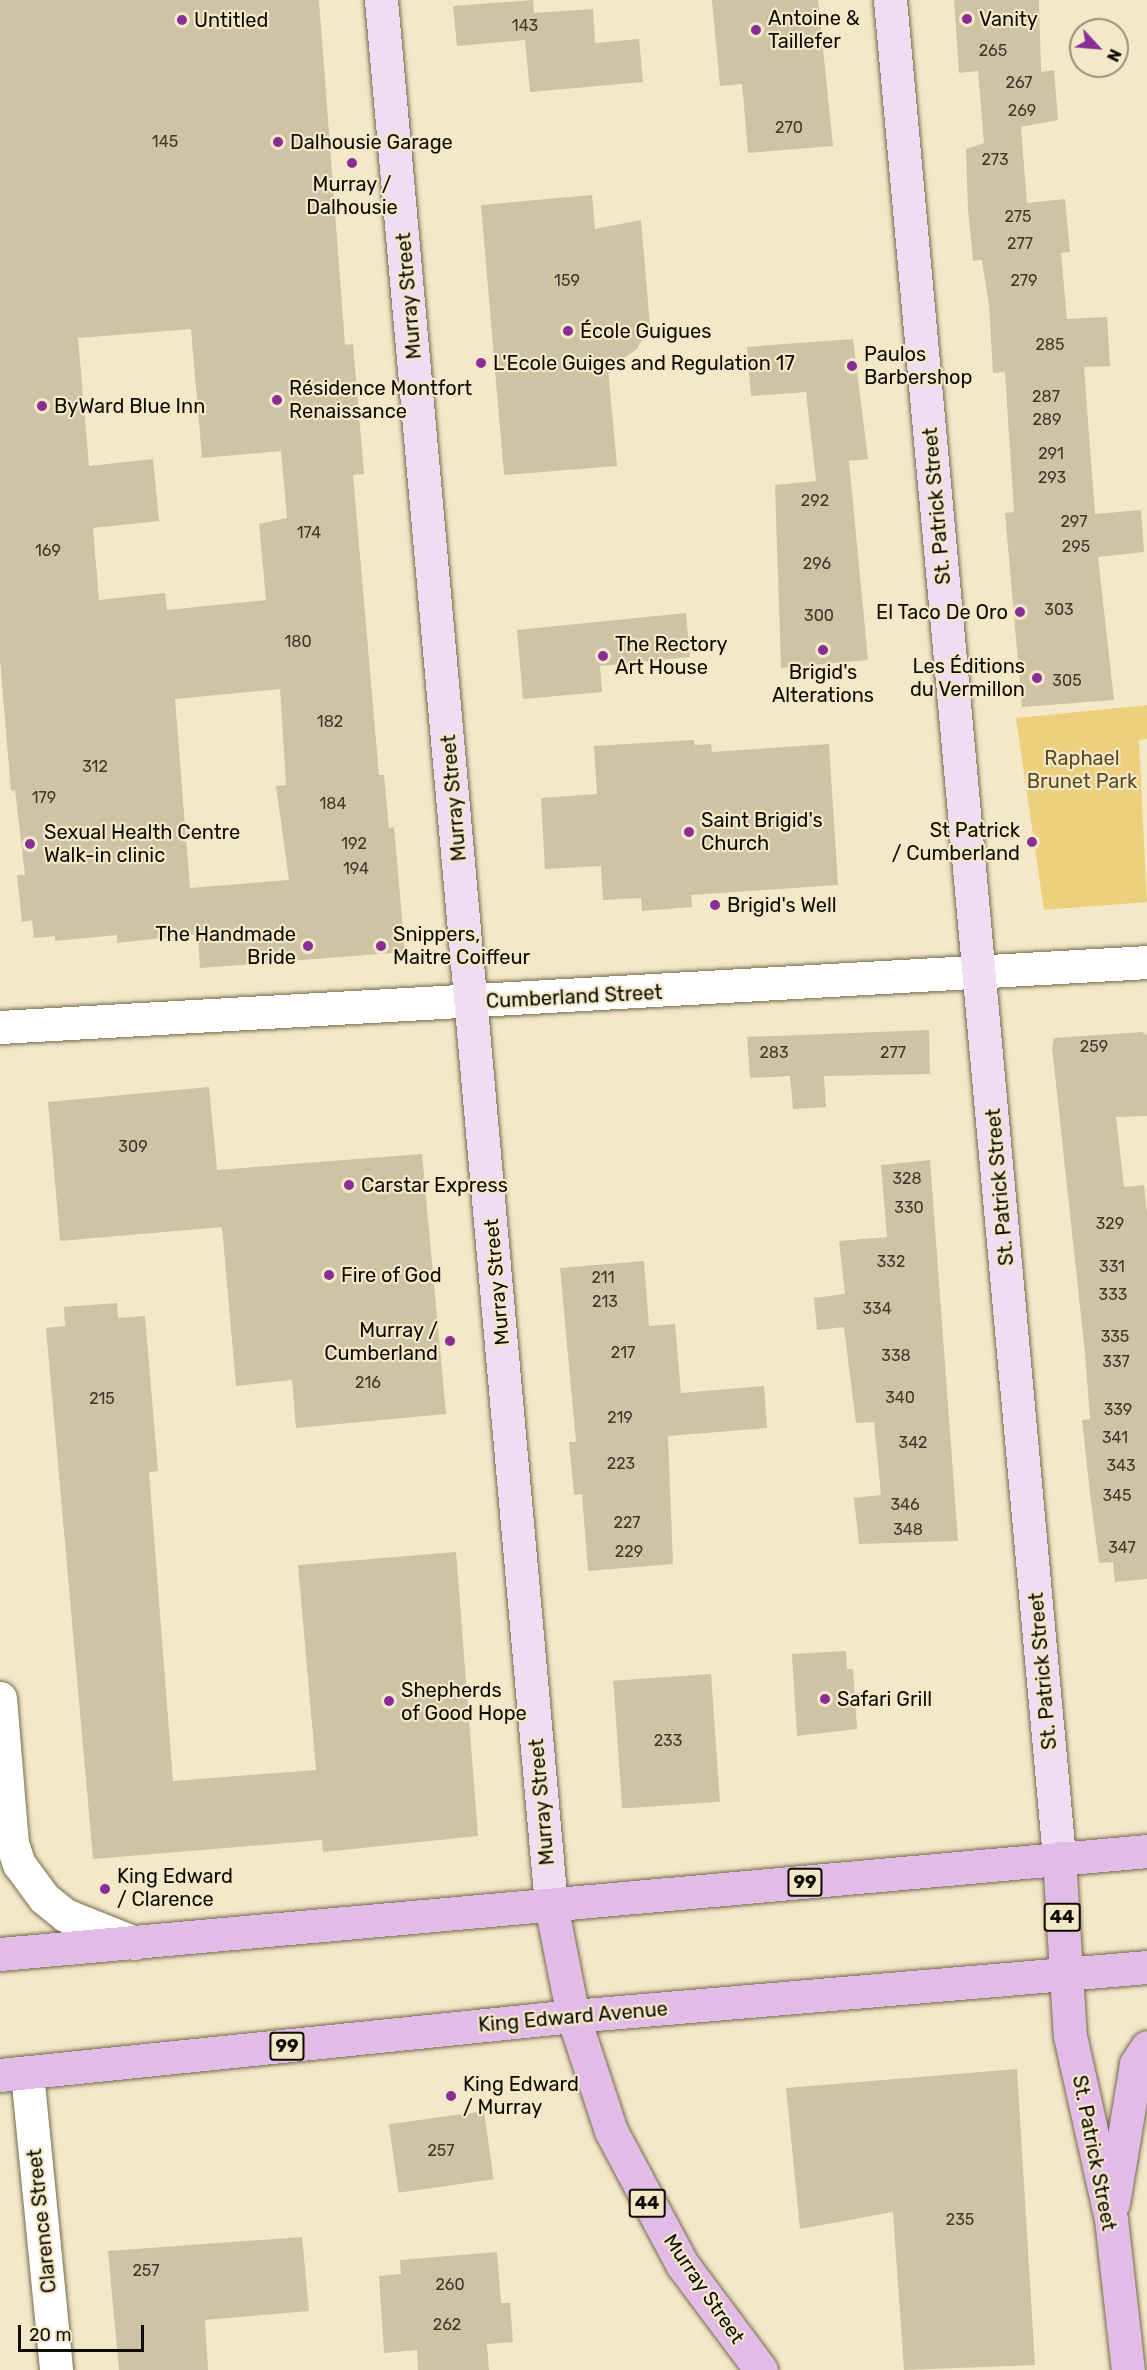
<!DOCTYPE html>
<meta charset="utf-8">
<style>
body{margin:0}
#map{position:relative;width:1147px;height:2370px;overflow:hidden;background:#f3e8c8;font-family:Rubik,sans-serif}
div>[style]{position:absolute}
[style*='--x']{left:calc(var(--x)*1px);top:calc(var(--y)*1px);width:calc(var(--w)*1px);rotate:calc(var(--a)*1deg)}
.green>*{inset:0;background:#ecd07d}
.building>*{inset:0;background:#cec3a4;transform-origin:0 0}
.roads{filter:drop-shadow(0 0 2px #756b4e) drop-shadow(0 0 2px #756b4e)}
.street>*{height:33px;margin:-16.5px;padding:0 16.5px;transform-origin:16.5px;border-radius:16.5px;background:#fff}
.secondary>*{height:33px;margin:-16.5px;padding:0 16.5px;transform-origin:16.5px;border-radius:16.5px;background:#f1ddf3}
.primary>*{height:33px;margin:-16.5px;padding:0 16.5px;transform-origin:16.5px;border-radius:16.5px;background:#e3bbe7}
.dots>*{width:16px;height:16px;translate:-50% -50%;box-sizing:border-box;border:3px solid #f3e8c8;border-radius:50%}
span{translate:-50% -50%;white-space:nowrap;text-align:center;line-height:1.15;-webkit-text-stroke:4.5px #f3e8c8;paint-order:stroke}
.number-label{font-size:16px;color:#3f392b}
.number-label span{-webkit-text-stroke-width:0}
.shield-label span{padding:2px 4px;background:#f3e8c8;border:2px solid;border-radius:4px;-webkit-text-stroke-width:0}
.shield-label{font-size:18px;color:#0f0b03;font-weight:700}
.poi-label{font-size:20px;color:#0f0b03}
.left{translate:0 -50%;text-align:left}
.right{translate:-100% -50%;text-align:right}
.street-label{font-size:20px;color:#0f0b03}
.park-label{font-size:20px;color:#5a4c22}
.north{position:absolute;left:1069px;top:18px;width:60px;height:60px;box-sizing:border-box;background:#f3e8c8;border:2px solid #989079;border-radius:50%;rotate:116deg;font-size:16px;font-weight:700;line-height:24px;text-align:center;color:#0f0b03}
.north::after{content:'';display:block;margin:auto;width:21px;height:27px;background:#8b2d96;clip-path:polygon(50% 0,100% 100%,50% 72%,0 100%)}
.scale{position:absolute;left:18px;top:2325px;width:126px;height:27px;box-sizing:border-box;border:3px solid #0f0b03;border-top:0;padding-left:8px;font-size:18px;line-height:21px;white-space:nowrap;color:#0f0b03;-webkit-text-stroke:4px #f3e8c8;paint-order:stroke}
</style>
<div id="map">
<div class="green">
<i style="clip-path:polygon(1147px 705px,1147px 739px,1139px 740px,1147px 902px,1044px 910px,1016px 718px)"></i>
</div>
<div class="building">
<i style="clip-path:polygon(evenodd,0 0,319px 0,345px 345px,353px 344px,364px 474px,353px 475px,379px 775px,384px 775px,389px 828px,394px 827px,405px 952px,200px 968px,198px 934px,117px 943px,117px 935px,55px 941px,55px 936px,34px 938px,32px 920px,22px 922px,17px 875px,25px 875px,15px 790px,11px 791px,0 660px,0 0,191px 329px,202px 458px,281px 451px,287px 518px,259px 524px,266px 600px,167px 610px,165px 593px,99px 600px,93px 528px,159px 521px,153px 459px,89px 466px,78px 338px,191px 329px,0 0,280px 689px,286px 785px,276px 786px,289px 880px,190px 888px,175px 699px,280px 689px)"></i>
<i style="clip-path:polygon(533px 0,534px 13px,593px 9px,595px 43px,639px 39px,643px 82px,530px 92px,525px 40px,457px 46px,453px 6px)"></i>
<i style="clip-path:polygon(712px 0,818px 0,833px 146px,748px 153px,742px 84px,720px 86px)"></i>
<i style="clip-path:polygon(954px 0,1039px 0,1041px 72px,1054px 70px,1058px 120px,1021px 127px,1027px 203px,1065px 199px,1070px 252px,1061px 253px,1067px 319px,1107px 317px,1110px 366px,1084px 367px,1095px 514px,1141px 510px,1144px 552px,1098px 557px,1114px 700px,1022px 707px,1005px 513px,1014px 512px,1005px 372px,993px 373px,989px 305px,982px 260px,973px 261px,968px 208px,966px 149px,984px 143px,978px 71px,959px 73px)"></i>
<i style="clip-path:polygon(592px 195px,595px 229px,641px 220px,650px 325px,637px 349px,608px 369px,617px 466px,504px 475px,481px 205px)"></i>
<i style="clip-path:polygon(853px 339px,868px 459px,849px 461px,868px 660px,781px 668px,775px 485px,816px 481px,806px 392px,751px 396px,747px 347px)"></i>
<i style="clip-path:polygon(686px 613px,690px 657px,600px 666px,602px 692px,523px 699px,517px 630px)"></i>
<i style="clip-path:polygon(694px 740px,695px 745px,711px 744px,712px 752px,829px 744px,838px 885px,691px 895px,692px 907px,642px 911px,641px 898px,603px 900px,601px 866px,545px 869px,541px 798px,597px 794px,594px 746px)"></i>
<i style="clip-path:polygon(929px 1030px,930px 1074px,824px 1076px,826px 1107px,793px 1109px,790px 1076px,750px 1078px,747px 1037px)"></i>
<i style="clip-path:polygon(1142px 1032px,1147px 1035px,1147px 1116px,1116px 1117px,1124px 1187px,1144px 1185px,1147px 1213px,1147px 1579px,1115px 1582px,1113px 1562px,1099px 1563px,1091px 1502px,1082px 1420px,1090px 1419px,1085px 1353px,1052px 1047px,1054px 1038px)"></i>
<i style="clip-path:polygon(209px 1087px,217px 1170px,422px 1154px,446px 1414px,296px 1428px,292px 1380px,236px 1386px,222px 1227px,60px 1241px,48px 1102px)"></i>
<i style="clip-path:polygon(930px 1160px,958px 1541px,859px 1544px,854px 1498px,881px 1495px,874px 1422px,856px 1423px,844px 1327px,817px 1330px,814px 1298px,845px 1294px,839px 1241px,887px 1237px,881px 1165px)"></i>
<i style="clip-path:polygon(644px 1261px,649px 1326px,675px 1324px,681px 1393px,764px 1386px,767px 1428px,668px 1436px,673px 1564px,588px 1571px,582px 1494px,574px 1495px,569px 1442px,576px 1442px,560px 1268px)"></i>
<i style="clip-path:polygon(117px 1303px,118px 1318px,145px 1316px,158px 1471px,149px 1472px,173px 1781px,316px 1770px,298px 1565px,456px 1552px,478px 1836px,323px 1852px,322px 1840px,93px 1859px,46px 1328px,65px 1326px,64px 1307px)"></i>
<i style="clip-path:polygon(846px 1651px,847px 1669px,853px 1669px,857px 1729px,797px 1736px,792px 1654px)"></i>
<i style="left:711px;top:1674px;width:128px;height:98px;rotate:86deg"></i>
<i style="clip-path:polygon(1017px 2069px,1035px 2365px,904px 2370px,893px 2212px,800px 2229px,786px 2088px)"></i>
<i style="left:484px;top:2111px;width:69px;height:96px;rotate:82deg"></i>
<i style="clip-path:polygon(302px 2237px,309px 2311px,205px 2320px,208px 2370px,119px 2370px,108px 2251px)"></i>
<i style="clip-path:polygon(497px 2252px,501px 2303px,510px 2303px,513px 2342px,487px 2344px,489px 2370px,418px 2370px,417px 2350px,384px 2353px,379px 2276px,401px 2274px,400px 2260px)"></i>
</div>
<div class="roads">
<div class="street">
<i style="--x:0;--y:1027;--w:1149;--a:-3.24"></i>
<i style="--x:0;--y:1698;--w:145;--a:85.3"></i>
<i style="--x:12;--y:1843;--w:22;--a:72"></i>
<i style="--x:19;--y:1864;--w:42;--a:53.7"></i>
<i style="--x:44;--y:1898;--w:27;--a:39"></i>
<i style="--x:65;--y:1915;--w:75;--a:21.8"></i>
<i style="--x:27;--y:2073;--w:298;--a:84.4"></i>
</div>
<div class="secondary">
<i style="--x:381;--y:0;--w:1913;--a:84.9"></i>
<i style="--x:890;--y:0;--w:1866;--a:84.8"></i>
</div>
<div class="primary">
<i style="--x:1059;--y:1858;--w:178;--a:86.5"></i>
<i style="--x:1070;--y:2036;--w:188;--a:77.4"></i>
<i style="--x:1111;--y:2219;--w:152;--a:83.6"></i>
<i style="--x:551;--y:1905;--w:113;--a:78.8"></i>
<i style="--x:573;--y:2016;--w:121;--a:71.7"></i>
<i style="--x:611;--y:2131;--w:151;--a:61.9"></i>
<i style="--x:682;--y:2264;--w:132;--a:53.3"></i>
<i style="--x:0;--y:1954;--w:1152;--a:-5.13"></i>
<i style="--x:0;--y:2075;--w:576;--a:-5.88"></i>
<i style="--x:573;--y:2016;--w:576;--a:-4.88"></i>
<i style="--x:1113;--y:2203;--w:141;--a:-80.6"></i>
<i style="--x:1136;--y:2064;--w:20;--a:-57"></i>
</div>
</div>
<div class="dots">
<i style="left:967px;top:19px;background:#8b2d96"></i>
<i style="left:182px;top:20px;background:#8b2d96"></i>
<i style="left:756px;top:30px;background:#8b2d96"></i>
<i style="left:278px;top:142px;background:#8b2d96"></i>
<i style="left:352px;top:163px;background:#8b2d96"></i>
<i style="left:568px;top:331px;background:#8b2d96"></i>
<i style="left:481px;top:363px;background:#8b2d96"></i>
<i style="left:852px;top:366px;background:#8b2d96"></i>
<i style="left:277px;top:400px;background:#8b2d96"></i>
<i style="left:42px;top:406px;background:#8b2d96"></i>
<i style="left:1020px;top:612px;background:#8b2d96"></i>
<i style="left:823px;top:650px;background:#8b2d96"></i>
<i style="left:603px;top:656px;background:#8b2d96"></i>
<i style="left:1037px;top:678px;background:#8b2d96"></i>
<i style="left:689px;top:832px;background:#8b2d96"></i>
<i style="left:1032px;top:842px;background:#8b2d96"></i>
<i style="left:30px;top:844px;background:#8b2d96"></i>
<i style="left:715px;top:905px;background:#8b2d96"></i>
<i style="left:308px;top:946px;background:#8b2d96"></i>
<i style="left:381px;top:946px;background:#8b2d96"></i>
<i style="left:349px;top:1185px;background:#8b2d96"></i>
<i style="left:329px;top:1275px;background:#8b2d96"></i>
<i style="left:450px;top:1341px;background:#8b2d96"></i>
<i style="left:825px;top:1699px;background:#8b2d96"></i>
<i style="left:389px;top:1701px;background:#8b2d96"></i>
<i style="left:105px;top:1889px;background:#8b2d96"></i>
<i style="left:451px;top:2096px;background:#8b2d96"></i>
</div>
<div class="number-label">
<span style="left:525px;top:26px">143</span>
<span style="left:993px;top:51px">265</span>
<span style="left:1019px;top:83px">267</span>
<span style="left:1022px;top:111px">269</span>
<span style="left:789px;top:128px">270</span>
<span style="left:165px;top:142px">145</span>
<span style="left:995px;top:160px">273</span>
<span style="left:1018px;top:217px">275</span>
<span style="left:1020px;top:244px">277</span>
<span style="left:567px;top:281px">159</span>
<span style="left:1024px;top:281px">279</span>
<span style="left:1050px;top:345px">285</span>
<span style="left:1046px;top:397px">287</span>
<span style="left:1047px;top:420px">289</span>
<span style="left:1051px;top:454px">291</span>
<span style="left:1052px;top:478px">293</span>
<span style="left:815px;top:501px">292</span>
<span style="left:1074px;top:522px">297</span>
<span style="left:309px;top:533px">174</span>
<span style="left:1076px;top:547px">295</span>
<span style="left:48px;top:551px">169</span>
<span style="left:817px;top:564px">296</span>
<span style="left:1059px;top:610px">303</span>
<span style="left:819px;top:616px">300</span>
<span style="left:298px;top:642px">180</span>
<span style="left:1067px;top:681px">305</span>
<span style="left:330px;top:722px">182</span>
<span style="left:95px;top:767px">312</span>
<span style="left:44px;top:798px">179</span>
<span style="left:333px;top:804px">184</span>
<span style="left:354px;top:844px">192</span>
<span style="left:356px;top:869px">194</span>
<span style="left:1094px;top:1047px">259</span>
<span style="left:774px;top:1053px">283</span>
<span style="left:893px;top:1053px">277</span>
<span style="left:133px;top:1147px">309</span>
<span style="left:907px;top:1179px">328</span>
<span style="left:909px;top:1208px">330</span>
<span style="left:1110px;top:1224px">329</span>
<span style="left:891px;top:1262px">332</span>
<span style="left:1112px;top:1267px">331</span>
<span style="left:603px;top:1278px">211</span>
<span style="left:1113px;top:1295px">333</span>
<span style="left:605px;top:1302px">213</span>
<span style="left:877px;top:1309px">334</span>
<span style="left:1115px;top:1337px">335</span>
<span style="left:623px;top:1353px">217</span>
<span style="left:896px;top:1356px">338</span>
<span style="left:1116px;top:1362px">337</span>
<span style="left:368px;top:1383px">216</span>
<span style="left:900px;top:1398px">340</span>
<span style="left:102px;top:1399px">215</span>
<span style="left:1118px;top:1410px">339</span>
<span style="left:620px;top:1418px">219</span>
<span style="left:1115px;top:1438px">341</span>
<span style="left:913px;top:1443px">342</span>
<span style="left:621px;top:1464px">223</span>
<span style="left:1121px;top:1466px">343</span>
<span style="left:1117px;top:1496px">345</span>
<span style="left:905px;top:1505px">346</span>
<span style="left:627px;top:1523px">227</span>
<span style="left:908px;top:1530px">348</span>
<span style="left:1122px;top:1548px">347</span>
<span style="left:629px;top:1552px">229</span>
<span style="left:668px;top:1741px">233</span>
<span style="left:441px;top:2151px">257</span>
<span style="left:960px;top:2220px">235</span>
<span style="left:146px;top:2271px">257</span>
<span style="left:450px;top:2285px">260</span>
<span style="left:447px;top:2325px">262</span>
</div>
<div class="shield-label">
<span style="left:805px;top:1882px">99</span>
<span style="left:1062px;top:1917px">44</span>
<span style="left:287px;top:2046px">99</span>
<span style="left:647px;top:2203px">44</span>
</div>
<div class="poi-label">
<span class="left" style="left:768px;top:30px">Antoine &amp;<br>Taillefer</span>
<span class="left" style="left:979px;top:19px">Vanity</span>
<span class="left" style="left:194px;top:20px">Untitled</span>
<span class="left" style="left:290px;top:142px">Dalhousie Garage</span>
<span style="left:352px;top:196px">Murray /<br>Dalhousie</span>
<span class="left" style="left:580px;top:331px">École Guigues</span>
<span class="left" style="left:864px;top:366px">Paulos<br>Barbershop</span>
<span class="left" style="left:493px;top:363px">L'Ecole Guiges and Regulation 17</span>
<span class="left" style="left:289px;top:400px">Résidence Montfort<br>Renaissance</span>
<span class="left" style="left:54px;top:406px">ByWard Blue Inn</span>
<span class="right" style="left:1008px;top:612px">El Taco De Oro</span>
<span class="left" style="left:615px;top:656px">The Rectory<br>Art House</span>
<span class="right" style="left:1025px;top:678px">Les Éditions<br>du Vermillon</span>
<span style="left:823px;top:684px">Brigid's<br>Alterations</span>
<span class="left" style="left:701px;top:832px">Saint Brigid's<br>Church</span>
<span class="right" style="left:1020px;top:842px">St Patrick<br>/ Cumberland</span>
<span class="left" style="left:44px;top:844px">Sexual Health Centre<br>Walk-in clinic</span>
<span class="left" style="left:727px;top:905px">Brigid's Well</span>
<span class="right" style="left:296px;top:946px">The Handmade<br>Bride</span>
<span class="left" style="left:393px;top:946px">Snippers,<br>Maitre Coiffeur</span>
<span class="left" style="left:361px;top:1185px">Carstar Express</span>
<span class="left" style="left:341px;top:1275px">Fire of God</span>
<span class="right" style="left:438px;top:1342px">Murray /<br>Cumberland</span>
<span class="left" style="left:401px;top:1702px">Shepherds<br>of Good Hope</span>
<span class="left" style="left:837px;top:1699px">Safari Grill</span>
<span class="left" style="left:117px;top:1888px">King Edward<br>/ Clarence</span>
<span class="left" style="left:463px;top:2096px">King Edward<br>/ Murray</span>
</div>
<div class="street-label">
<span style="left:409px;top:296px;rotate:-95deg">Murray Street</span>
<span style="left:937px;top:506px;rotate:-95deg">St. Patrick Street</span>
<span style="left:454px;top:798px;rotate:-95deg">Murray Street</span>
<span style="left:574px;top:997px;rotate:-3deg">Cumberland Street</span>
<span style="left:1000px;top:1187px;rotate:-95deg">St. Patrick Street</span>
<span style="left:497px;top:1282px;rotate:-95deg">Murray Street</span>
<span style="left:1043px;top:1671px;rotate:-95deg">St. Patrick Street</span>
<span style="left:542px;top:1802px;rotate:-95deg">Murray Street</span>
<span style="left:573px;top:2017px;rotate:-5deg">King Edward Avenue</span>
<span style="left:1094px;top:2153px;rotate:79deg">St. Patrick Street</span>
<span style="left:42px;top:2221px;rotate:-96deg">Clarence Street</span>
<span style="left:704px;top:2289px;rotate:56deg">Murray Street</span>
</div>
<div class="park-label">
<span style="left:1082px;top:770px">Raphael<br>Brunet Park</span>
</div>
<div class="north">N</div>
<div class="scale">20 m</div>
</div>
